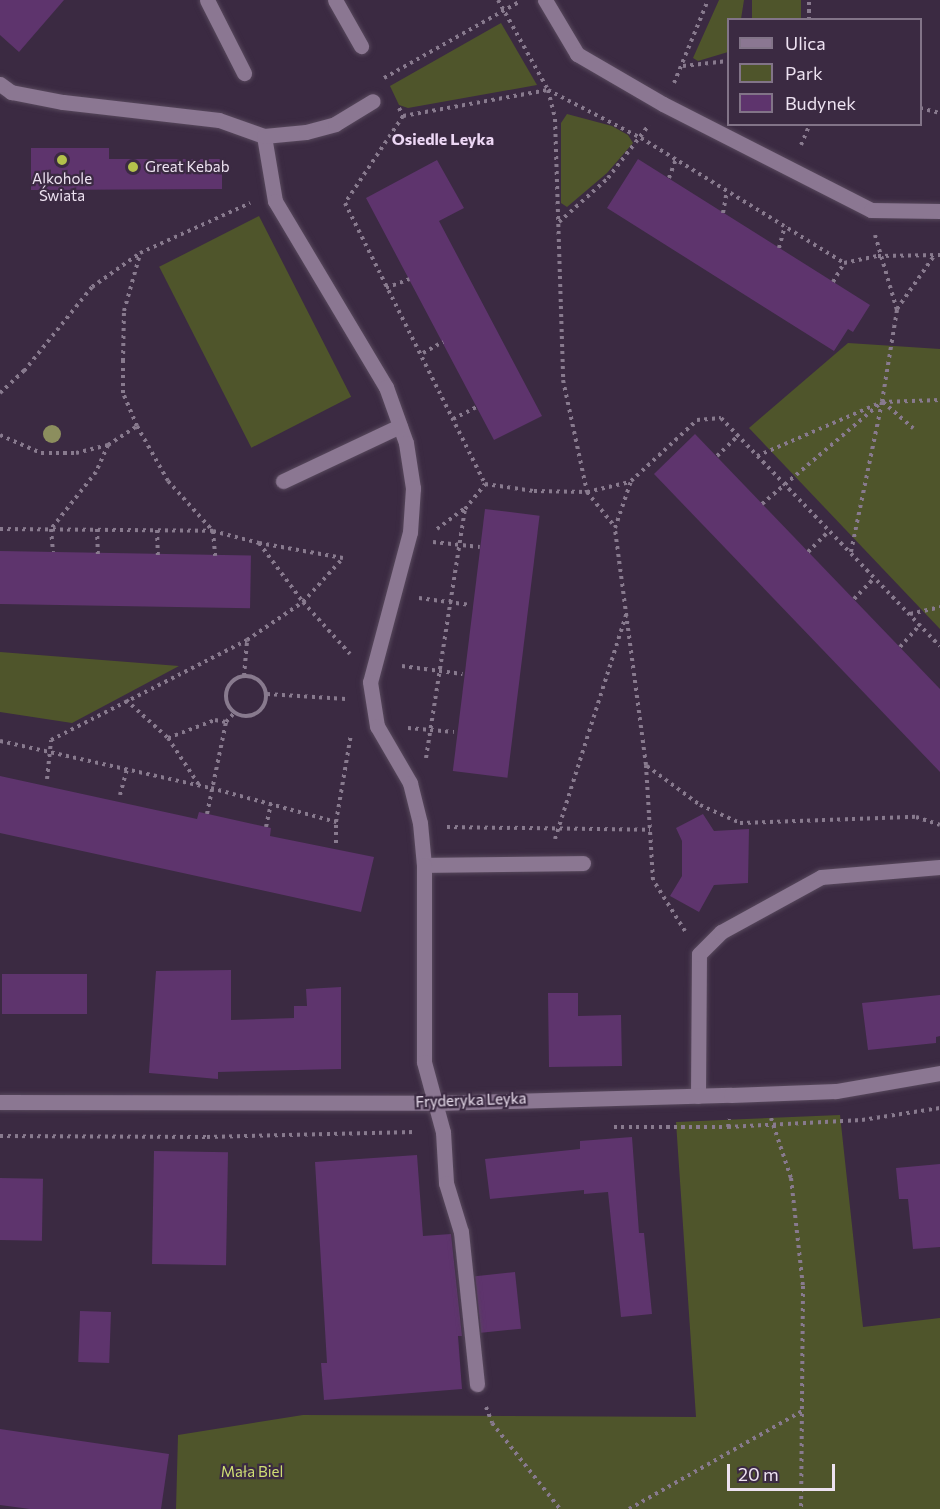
<!DOCTYPE html>
<meta charset="utf-8">
<style>
body{margin:0}
#map{position:relative;width:940px;height:1509px;overflow:hidden;background:#3b2a42;font-family:Commissioner,sans-serif}
div>[style]{position:absolute}
[style*='--x']{left:calc(var(--x)*1px);top:calc(var(--y)*1px);width:calc(var(--w)*1px);rotate:calc(var(--a)*1deg)}
.green>*{inset:0;background:#4f552b;transform-origin:0 0}
.building>*{inset:0;background:#5e346d;transform-origin:0 0}
.path>*{height:4px;margin-top:-2px;transform-origin:0;background:repeating-linear-gradient(90deg,#887a8e 0 3px,transparent 0 7.5px)}
.path>.ring{margin:-2px;padding:0;box-sizing:content-box;background:none;border:4px solid #887a8e;border-radius:50%}
.roads{filter:drop-shadow(0 0 2px #57485c) drop-shadow(0 0 2px #57485c)}
.minor>*{height:15px;margin:-7.5px;padding:0 7.5px;transform-origin:7.5px;border-radius:7.5px;background:#8b7792}
.trees>*{width:18px;height:18px;margin:-9px;border-radius:50%;background:#8c8e5e}
.dots>*{width:16px;height:16px;translate:-50% -50%;box-sizing:border-box;border:3px solid #3b2a42;border-radius:50%}
span{translate:-50% -50%;white-space:nowrap;text-align:center;line-height:1.15;-webkit-text-stroke:4.5px #3b2a42;paint-order:stroke}
.poi-label{font-size:15px;color:#ede2f1}
.left{translate:0 -50%;text-align:left}
.street-label{font-size:15px;color:#ede2f1}
.park-label{font-size:15px;color:#cfdf74}
.neighbourhood-label{font-size:16px;color:#edd7f5;font-weight:700}
.legend{position:absolute;left:727px;top:18px;width:195px;height:108px;box-sizing:border-box;background:#3b2a42;border:2px solid #827488;margin:0;padding:8px 10px;list-style:none;font-size:18px;color:#ede2f1}
.legend li{display:flex;align-items:center;gap:12px;height:30px}
.legend b{width:30px;border:2px solid #827488}
.scale{position:absolute;left:727px;top:1464px;width:108px;height:27px;box-sizing:border-box;border:3px solid #ede2f1;border-top:0;padding-left:8px;font-size:18px;line-height:21px;white-space:nowrap;color:#ede2f1;-webkit-text-stroke:4px #3b2a42;paint-order:stroke}
</style>
<div id="map">
<div class="green">
<i style="clip-path:polygon(719px 0,744px 0,741px 19px,728px 20px,728px 52px,698px 61px,693px 58px)"></i>
<i style="left:752px;top:0;width:49px;height:19px"></i>
<i style="clip-path:polygon(501px 23px,537px 85px,408px 108px,399px 105px,390px 86px)"></i>
<i style="clip-path:polygon(567px 114px,612px 126px,628px 135px,633px 143px,607px 173px,567px 207px,561px 203px,561px 123px)"></i>
<i style="left:259px;top:216px;width:203px;height:112px;rotate:63deg"></i>
<i style="clip-path:polygon(848px 343px,940px 349px,940px 629px,749px 428px)"></i>
<i style="clip-path:polygon(0 652px,179px 666px,72px 723px,0 712px)"></i>
<i style="clip-path:polygon(840px 1115px,863px 1327px,940px 1318px,940px 1509px,176px 1509px,178px 1435px,303px 1415px,696px 1417px,676px 1122px)"></i>
</div>
<div class="building">
<i style="clip-path:polygon(0 0,64px 0,19px 52px,0 35px)"></i>
<i style="clip-path:polygon(31px 148px,109px 148px,109px 159px,222px 159px,222px 189px,31px 190px)"></i>
<i style="clip-path:polygon(638px 159px,870px 305px,853px 332px,848px 329px,834px 351px,607px 208px)"></i>
<i style="clip-path:polygon(437px 160px,464px 208px,439px 221px,542px 416px,494px 440px,366px 198px)"></i>
<i style="clip-path:polygon(695px 434px,940px 689px,940px 772px,654px 474px)"></i>
<i style="left:485px;top:509px;width:55px;height:264px;rotate:7deg"></i>
<i style="left:0;top:551px;width:251px;height:53px;rotate:1deg"></i>
<i style="clip-path:polygon(0 776px,197px 819px,199px 812px,271px 828px,270px 836px,374px 857px,361px 912px,0 833px)"></i>
<i style="clip-path:polygon(703px 814px,714px 831px,749px 829px,748px 883px,714px 885px,699px 912px,670px 896px,682px 876px,682px 841px,676px 828px)"></i>
<i style="clip-path:polygon(231px 970px,231px 1020px,294px 1018px,294px 1006px,307px 1006px,306px 989px,341px 987px,341px 1069px,218px 1072px,218px 1079px,149px 1073px,156px 971px)"></i>
<i style="left:2px;top:974px;width:85px;height:40px"></i>
<i style="clip-path:polygon(548px 993px,578px 993px,578px 1016px,621px 1015px,622px 1066px,549px 1067px)"></i>
<i style="clip-path:polygon(940px 995px,940px 1036px,936px 1037px,936px 1043px,868px 1050px,862px 1003px)"></i>
<i style="clip-path:polygon(632px 1137px,639px 1233px,644px 1233px,652px 1314px,621px 1317px,608px 1192px,584px 1194px,584px 1190px,490px 1199px,485px 1159px,580px 1149px,580px 1141px)"></i>
<i style="left:154px;top:1151px;width:74px;height:113px;rotate:1deg"></i>
<i style="clip-path:polygon(417px 1155px,423px 1236px,451px 1234px,462px 1336px,458px 1336px,462px 1389px,324px 1400px,321px 1363px,327px 1363px,315px 1162px)"></i>
<i style="clip-path:polygon(940px 1164px,940px 1247px,913px 1249px,908px 1199px,899px 1199px,896px 1168px)"></i>
<i style="left:0;top:1178px;width:43px;height:62px;rotate:1deg"></i>
<i style="left:515px;top:1272px;width:57px;height:40px;rotate:84deg"></i>
<i style="left:80px;top:1311px;width:31px;height:51px;rotate:2deg"></i>
<i style="clip-path:polygon(0 1429px,169px 1454px,161px 1509px,30px 1509px,0 1505px)"></i>
</div>
<div class="path">
<i style="--x:498;--y:0;--w:103;--a:60.9"></i>
<i style="--x:548;--y:90;--w:30;--a:76"></i>
<i style="--x:555;--y:119;--w:261;--a:88.2"></i>
<i style="--x:563;--y:380;--w:115;--a:77.9"></i>
<i style="--x:587;--y:492;--w:45;--a:51.3"></i>
<i style="--x:809;--y:20;--w:20;--a:-90"></i>
<i style="--x:683;--y:66;--w:45;--a:-6.3"></i>
<i style="--x:384;--y:78;--w:155;--a:-29.4"></i>
<i style="--x:674;--y:83;--w:90;--a:-67.7"></i>
<i style="--x:399;--y:108;--w:9;--a:63"></i>
<i style="--x:403;--y:116;--w:147;--a:-10.2"></i>
<i style="--x:548;--y:90;--w:105;--a:27.3"></i>
<i style="--x:641;--y:138;--w:238;--a:31.6"></i>
<i style="--x:844;--y:263;--w:35;--a:-12"></i>
<i style="--x:878;--y:256;--w:62;--a:-0.9"></i>
<i style="--x:920;--y:108;--w:21;--a:14"></i>
<i style="--x:403;--y:116;--w:105;--a:123.7"></i>
<i style="--x:345;--y:203;--w:314;--a:63.5"></i>
<i style="--x:485;--y:484;--w:49;--a:8.1"></i>
<i style="--x:534;--y:491;--w:53;--a:1.1"></i>
<i style="--x:587;--y:492;--w:44;--a:-13.1"></i>
<i style="--x:801;--y:145;--w:23;--a:-67"></i>
<i style="--x:669;--y:178;--w:20;--a:-70"></i>
<i style="--x:723;--y:213;--w:22;--a:-80"></i>
<i style="--x:559;--y:222;--w:66;--a:-41.9"></i>
<i style="--x:608;--y:178;--w:67;--a:-52.3"></i>
<i style="--x:875;--y:235;--w:78;--a:73.7"></i>
<i style="--x:897;--y:310;--w:93;--a:99.3"></i>
<i style="--x:779;--y:248;--w:23;--a:-75"></i>
<i style="--x:833;--y:282;--w:22;--a:-60"></i>
<i style="--x:386;--y:288;--w:25;--a:-21"></i>
<i style="--x:897;--y:309;--w:65;--a:-55.1"></i>
<i style="--x:423;--y:353;--w:23;--a:-29"></i>
<i style="--x:0;--y:393;--w:33;--a:-43"></i>
<i style="--x:24;--y:371;--w:108;--a:-51"></i>
<i style="--x:92;--y:287;--w:59;--a:-35.3"></i>
<i style="--x:140;--y:253;--w:121;--a:-24.4"></i>
<i style="--x:883;--y:402;--w:40;--a:41"></i>
<i style="--x:453;--y:419;--w:27;--a:-27"></i>
<i style="--x:137;--y:426;--w:63;--a:60.6"></i>
<i style="--x:168;--y:481;--w:67;--a:48"></i>
<i style="--x:213;--y:531;--w:25;--a:85"></i>
<i style="--x:0;--y:435;--w:45;--a:23.7"></i>
<i style="--x:41;--y:453;--w:35;--a:0"></i>
<i style="--x:76;--y:453;--w:33;--a:-14"></i>
<i style="--x:108;--y:445;--w:30;--a:114"></i>
<i style="--x:96;--y:472;--w:73;--a:128.3"></i>
<i style="--x:51;--y:529;--w:23;--a:85"></i>
<i style="--x:108;--y:445;--w:35;--a:-33"></i>
<i style="--x:137;--y:426;--w:36;--a:-113"></i>
<i style="--x:123;--y:393;--w:32;--a:-90"></i>
<i style="--x:123;--y:361;--w:50;--a:-88.9"></i>
<i style="--x:124;--y:311;--w:59;--a:-74.3"></i>
<i style="--x:717;--y:456;--w:29;--a:-44"></i>
<i style="--x:757;--y:456;--w:136;--a:-23.4"></i>
<i style="--x:882;--y:402;--w:58;--a:-2"></i>
<i style="--x:762;--y:504;--w:157;--a:-40.4"></i>
<i style="--x:882;--y:402;--w:153;--a:101.7"></i>
<i style="--x:0;--y:529;--w:213;--a:0.5"></i>
<i style="--x:213;--y:531;--w:48;--a:14.6"></i>
<i style="--x:259;--y:543;--w:74;--a:53.3"></i>
<i style="--x:303;--y:602;--w:70;--a:47.9"></i>
<i style="--x:97;--y:529;--w:25;--a:88"></i>
<i style="--x:437;--y:529;--w:34;--a:-37"></i>
<i style="--x:157;--y:530;--w:25;--a:88"></i>
<i style="--x:433;--y:542;--w:47;--a:6.1"></i>
<i style="--x:808;--y:552;--w:30;--a:-45"></i>
<i style="--x:419;--y:598;--w:52;--a:7.7"></i>
<i style="--x:854;--y:599;--w:29;--a:-46"></i>
<i style="--x:910;--y:614;--w:31;--a:-13"></i>
<i style="--x:900;--y:647;--w:30;--a:-48"></i>
<i style="--x:402;--y:666;--w:61;--a:7.6"></i>
<i class="ring" style="left:226px;top:676px;width:36px;height:36px"></i>
<i style="--x:244;--y:676;--w:35;--a:-85"></i>
<i style="--x:267;--y:694;--w:79;--a:3.6"></i>
<i style="--x:126;--y:700;--w:57;--a:42.1"></i>
<i style="--x:168;--y:738;--w:56;--a:56.6"></i>
<i style="--x:408;--y:728;--w:46;--a:5"></i>
<i style="--x:168;--y:738;--w:50;--a:-21"></i>
<i style="--x:215;--y:720;--w:11;--a:10"></i>
<i style="--x:0;--y:741;--w:216;--a:12.6"></i>
<i style="--x:211;--y:788;--w:130;--a:15.2"></i>
<i style="--x:336;--y:822;--w:89;--a:-80.3"></i>
<i style="--x:426;--y:758;--w:252;--a:-81.1"></i>
<i style="--x:465;--y:509;--w:32;--a:-51"></i>
<i style="--x:647;--y:766;--w:66;--a:36.3"></i>
<i style="--x:700;--y:805;--w:44;--a:24.2"></i>
<i style="--x:740;--y:823;--w:176;--a:-2"></i>
<i style="--x:916;--y:817;--w:25;--a:18"></i>
<i style="--x:47;--y:779;--w:39;--a:-84"></i>
<i style="--x:51;--y:740;--w:220;--a:-27"></i>
<i style="--x:247;--y:640;--w:68;--a:-34.2"></i>
<i style="--x:303;--y:602;--w:59;--a:-47.7"></i>
<i style="--x:343;--y:558;--w:85;--a:-169.9"></i>
<i style="--x:120;--y:795;--w:27;--a:-75"></i>
<i style="--x:207;--y:814;--w:94;--a:-78.3"></i>
<i style="--x:226;--y:722;--w:13;--a:-48"></i>
<i style="--x:266;--y:827;--w:24;--a:-78"></i>
<i style="--x:447;--y:827;--w:203;--a:0.8"></i>
<i style="--x:555;--y:839;--w:238;--a:-72.4"></i>
<i style="--x:336;--y:843;--w:21;--a:-90"></i>
<i style="--x:685;--y:931;--w:60;--a:-122.1"></i>
<i style="--x:653;--y:880;--w:115;--a:-93.5"></i>
<i style="--x:646;--y:765;--w:239;--a:-97.5"></i>
<i style="--x:615;--y:528;--w:50;--a:-71.2"></i>
<i style="--x:631;--y:481;--w:90;--a:-42.7"></i>
<i style="--x:697;--y:420;--w:24;--a:-5"></i>
<i style="--x:721;--y:418;--w:316;--a:46.2"></i>
<i style="--x:771;--y:1118;--w:63;--a:71.6"></i>
<i style="--x:791;--y:1178;--w:109;--a:83.7"></i>
<i style="--x:803;--y:1286;--w:223;--a:90.5"></i>
<i style="--x:614;--y:1127;--w:114;--a:0"></i>
<i style="--x:728;--y:1127;--w:8;--a:-83"></i>
<i style="--x:728;--y:1127;--w:134;--a:-3"></i>
<i style="--x:862;--y:1120;--w:79;--a:-8.7"></i>
<i style="--x:0;--y:1136;--w:207;--a:0.3"></i>
<i style="--x:207;--y:1137;--w:208;--a:-1.4"></i>
<i style="--x:486;--y:1407;--w:17;--a:69"></i>
<i style="--x:492;--y:1423;--w:110;--a:51.7"></i>
<i style="--x:629;--y:1509;--w:199;--a:-29.5"></i>
</div>
<div class="roads">
<div class="minor">
<i style="--x:207;--y:0;--w:82;--a:63.1"></i>
<i style="--x:335;--y:0;--w:53;--a:60.5"></i>
<i style="--x:545;--y:0;--w:63;--a:59.3"></i>
<i style="--x:577;--y:54;--w:99;--a:30.2"></i>
<i style="--x:663;--y:104;--w:233;--a:27"></i>
<i style="--x:871;--y:210;--w:69;--a:0.8"></i>
<i style="--x:0;--y:84;--w:14;--a:36"></i>
<i style="--x:11;--y:92;--w:53;--a:10.9"></i>
<i style="--x:63;--y:102;--w:157;--a:6.6"></i>
<i style="--x:219;--y:120;--w:48;--a:19.6"></i>
<i style="--x:264;--y:136;--w:66;--a:80.4"></i>
<i style="--x:275;--y:201;--w:217;--a:59.2"></i>
<i style="--x:386;--y:387;--w:59;--a:70.3"></i>
<i style="--x:406;--y:443;--w:46;--a:81.2"></i>
<i style="--x:413;--y:488;--w:44;--a:93.9"></i>
<i style="--x:410;--y:532;--w:155;--a:104.9"></i>
<i style="--x:370;--y:682;--w:45;--a:81"></i>
<i style="--x:377;--y:726;--w:66;--a:59.9"></i>
<i style="--x:410;--y:783;--w:41;--a:76"></i>
<i style="--x:420;--y:823;--w:42;--a:84.6"></i>
<i style="--x:424;--y:865;--w:159;--a:-0.7"></i>
<i style="--x:264;--y:136;--w:42;--a:-5.4"></i>
<i style="--x:306;--y:132;--w:30;--a:-15"></i>
<i style="--x:335;--y:124;--w:44;--a:-31.2"></i>
<i style="--x:283;--y:481;--w:129;--a:-25.2"></i>
<i style="--x:424;--y:865;--w:197;--a:90"></i>
<i style="--x:424;--y:1062;--w:73;--a:74.8"></i>
<i style="--x:443;--y:1132;--w:51;--a:86.6"></i>
<i style="--x:446;--y:1183;--w:51;--a:73"></i>
<i style="--x:461;--y:1232;--w:153;--a:84"></i>
<i style="--x:698;--y:1096;--w:142;--a:-89.6"></i>
<i style="--x:699;--y:954;--w:31;--a:-45"></i>
<i style="--x:721;--y:932;--w:114;--a:-28.8"></i>
<i style="--x:821;--y:877;--w:119;--a:-4.8"></i>
<i style="--x:0;--y:1102;--w:436;--a:0.1"></i>
<i style="--x:436;--y:1103;--w:295;--a:-1.6"></i>
<i style="--x:731;--y:1095;--w:105;--a:-2.2"></i>
<i style="--x:836;--y:1091;--w:106;--a:-9.8"></i>
</div>
</div>
<div class="trees">
<i style="left:52px;top:434px"></i>
</div>
<div class="dots">
<i style="left:62px;top:160px;background:#b3c24b"></i>
<i style="left:133px;top:167px;background:#b3c24b"></i>
</div>
<div class="poi-label">
<span class="left" style="left:145px;top:167px">Great Kebab</span>
<span style="left:62px;top:187px">Alkohole<br>Świata</span>
</div>
<div class="street-label">
<span style="left:471px;top:1100px;rotate:-2deg">Fryderyka Leyka</span>
</div>
<div class="park-label">
<span style="left:252px;top:1472px">Mała Biel</span>
</div>
<div class="neighbourhood-label">
<span style="left:443px;top:139px">Osiedle Leyka</span>
</div>
<ul class="legend">
<li><b style="height:8px;background:#8b7792"></b>Ulica</li>
<li><b style="height:16px;background:#4f552b"></b>Park</li>
<li><b style="height:16px;background:#5e346d"></b>Budynek</li>
</ul>
<div class="scale">20 m</div>
</div>
